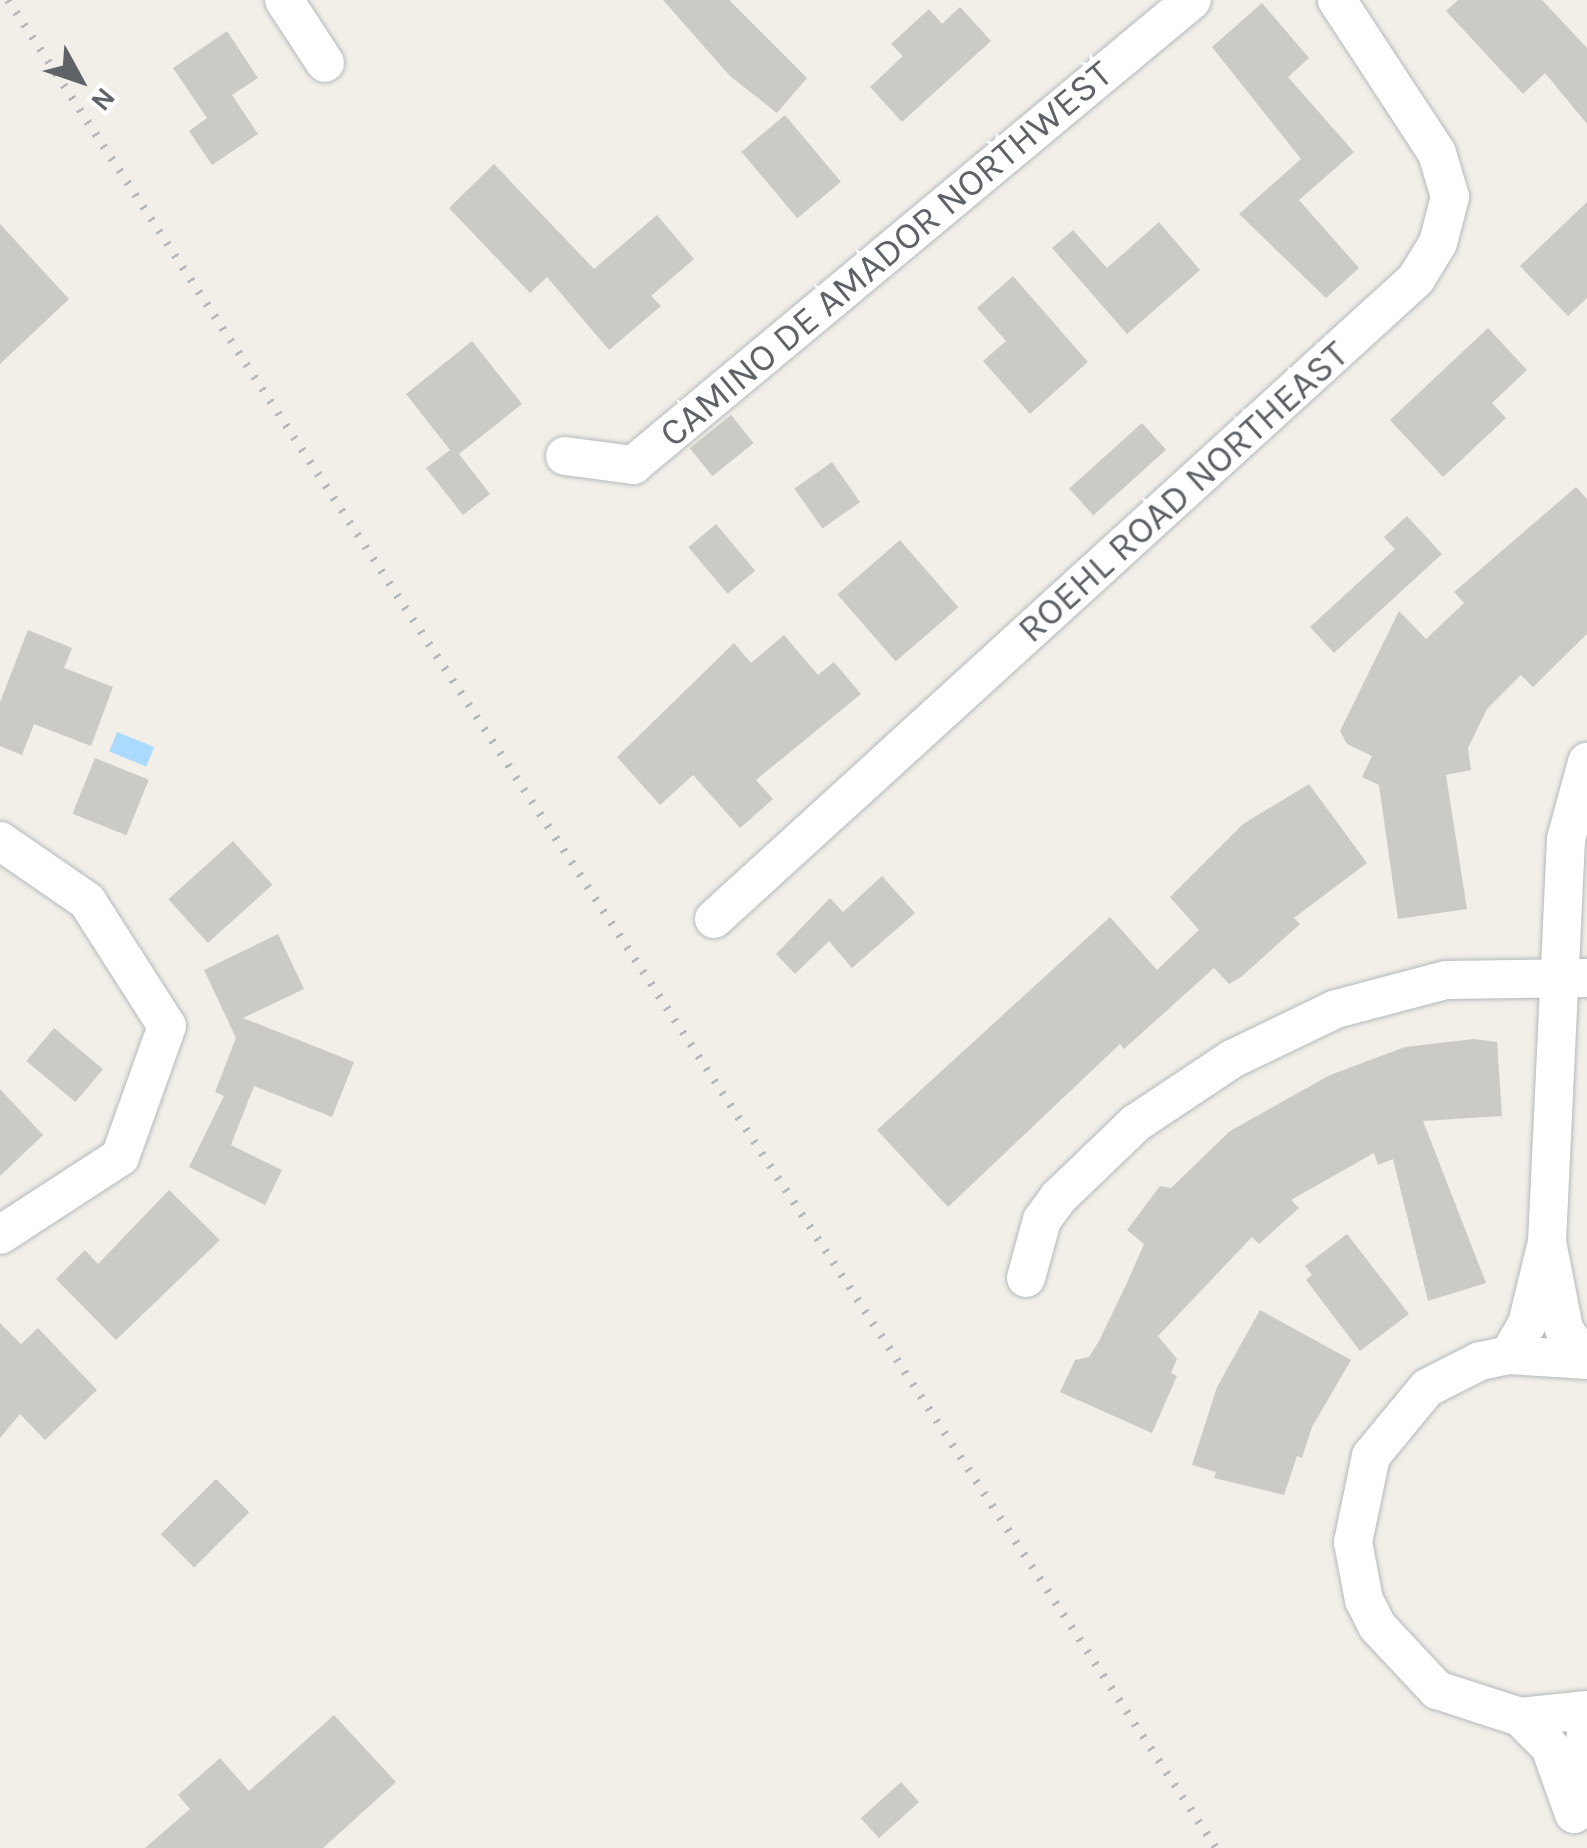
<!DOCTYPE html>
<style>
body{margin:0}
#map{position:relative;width:1587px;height:1848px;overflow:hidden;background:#f1efe8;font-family:Karla,sans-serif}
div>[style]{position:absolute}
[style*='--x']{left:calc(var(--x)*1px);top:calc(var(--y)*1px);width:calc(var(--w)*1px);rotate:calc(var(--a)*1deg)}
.water>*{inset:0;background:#aadaff;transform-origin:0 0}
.building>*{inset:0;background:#cccac5;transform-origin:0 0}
.roads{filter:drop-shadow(0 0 2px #b5b8bc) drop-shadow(0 0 2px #b5b8bc)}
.minor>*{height:38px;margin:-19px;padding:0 19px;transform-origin:19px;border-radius:19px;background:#fff}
.rail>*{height:8px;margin-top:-4px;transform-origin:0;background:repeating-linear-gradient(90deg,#b6b7b8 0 2.5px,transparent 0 14.5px)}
span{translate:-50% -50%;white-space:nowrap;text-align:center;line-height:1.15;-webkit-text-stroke:10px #fff;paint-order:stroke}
.street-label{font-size:38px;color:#5f6368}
.north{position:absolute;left:30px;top:30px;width:100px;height:100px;-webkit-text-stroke:8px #fff;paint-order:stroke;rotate:130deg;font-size:28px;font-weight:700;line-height:40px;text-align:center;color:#5f6368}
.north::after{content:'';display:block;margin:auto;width:35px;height:45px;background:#5f6368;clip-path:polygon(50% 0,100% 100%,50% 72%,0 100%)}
</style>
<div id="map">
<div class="water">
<i style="left:117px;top:732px;width:40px;height:21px;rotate:22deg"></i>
</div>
<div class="building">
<i style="clip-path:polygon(663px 0,729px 0,807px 78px,777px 113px,730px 76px)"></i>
<i style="clip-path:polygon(1458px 0,1542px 0,1587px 48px,1587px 124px,1545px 73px,1523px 94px,1446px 11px)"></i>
<i style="clip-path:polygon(1262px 3px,1309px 58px,1288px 77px,1354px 152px,1299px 200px,1359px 268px,1326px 298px,1239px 214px,1301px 159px,1212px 47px)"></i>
<i style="clip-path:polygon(960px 7px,991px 41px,902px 122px,870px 87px,903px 56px,891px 44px,929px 9px,942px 24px)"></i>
<i style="clip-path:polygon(227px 31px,258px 78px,232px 95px,258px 134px,212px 165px,189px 131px,207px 118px,173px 68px)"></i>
<i style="left:785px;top:115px;width:87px;height:57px;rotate:50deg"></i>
<i style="clip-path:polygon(494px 164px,594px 269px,657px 215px,694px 259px,651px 296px,661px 306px,609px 350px,547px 277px,530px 293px,449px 208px)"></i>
<i style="clip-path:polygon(1587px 202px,1587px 298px,1568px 316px,1520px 266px)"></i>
<i style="clip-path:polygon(1159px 222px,1200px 270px,1127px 334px,1052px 248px,1073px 230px,1107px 268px)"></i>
<i style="clip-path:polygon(0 224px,69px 299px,0 364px)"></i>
<i style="clip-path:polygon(1013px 276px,1088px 362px,1030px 414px,983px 361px,1006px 341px,977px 308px)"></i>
<i style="clip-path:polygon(1488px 328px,1527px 370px,1492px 403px,1506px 418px,1443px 477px,1390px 420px)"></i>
<i style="clip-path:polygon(472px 341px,522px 404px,459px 454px,490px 494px,463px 515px,426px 468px,450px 450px,406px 394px)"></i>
<i style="left:731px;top:415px;width:36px;height:53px;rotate:51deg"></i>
<i style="left:1142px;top:423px;width:36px;height:98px;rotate:48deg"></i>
<i style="left:832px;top:462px;width:49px;height:46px;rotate:55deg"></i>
<i style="clip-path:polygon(1576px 487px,1587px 499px,1587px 634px,1533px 687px,1521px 675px,1487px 709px,1468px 748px,1471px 770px,1446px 775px,1467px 909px,1398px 919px,1379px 785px,1362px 777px,1372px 756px,1347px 744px,1340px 731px,1399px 611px,1426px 639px,1464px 603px,1454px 592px)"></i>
<i style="clip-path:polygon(1407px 516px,1442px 554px,1334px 653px,1310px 627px,1395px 549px,1384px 537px)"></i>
<i style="left:716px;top:524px;width:61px;height:36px;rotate:50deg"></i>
<i style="left:900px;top:540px;width:89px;height:83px;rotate:49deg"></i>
<i style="clip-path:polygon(28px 630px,72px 648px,64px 668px,113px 687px,91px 746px,34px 724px,22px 755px,0 746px,0 702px)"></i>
<i style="clip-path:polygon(784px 635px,818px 675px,834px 662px,861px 694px,756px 780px,773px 799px,740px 828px,693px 775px,660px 805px,617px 757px,734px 643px,751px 663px)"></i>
<i style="left:95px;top:758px;width:58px;height:60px;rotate:22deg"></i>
<i style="clip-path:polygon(1309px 784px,1367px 863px,1294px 918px,1300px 924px,1241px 977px,1229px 984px,1214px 968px,1124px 1049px,1120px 1044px,948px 1207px,877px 1130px,1110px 917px,1157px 970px,1199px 930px,1170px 897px,1243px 824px)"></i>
<i style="left:233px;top:841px;width:59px;height:87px;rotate:48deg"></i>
<i style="clip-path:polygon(882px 876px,915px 913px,852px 968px,829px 941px,795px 974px,776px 954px,830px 898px,843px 912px)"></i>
<i style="clip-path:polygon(278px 934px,304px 989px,243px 1018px,354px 1062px,332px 1117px,254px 1086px,231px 1145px,282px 1170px,265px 1205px,189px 1167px,224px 1096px,215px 1092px,236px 1038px,204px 970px)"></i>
<i style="left:54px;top:1028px;width:64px;height:43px;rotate:40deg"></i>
<i style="clip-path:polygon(1474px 1039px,1497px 1042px,1502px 1116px,1423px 1121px,1486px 1283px,1428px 1301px,1393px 1159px,1378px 1165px,1374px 1153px,1291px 1200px,1299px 1208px,1259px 1244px,1252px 1237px,1158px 1336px,1177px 1359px,1171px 1373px,1177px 1376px,1152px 1433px,1060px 1392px,1075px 1360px,1089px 1357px,1099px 1341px,1127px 1283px,1144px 1244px,1127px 1230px,1160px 1186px,1171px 1188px,1230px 1131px,1330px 1075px,1405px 1047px)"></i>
<i style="clip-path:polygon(0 1089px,43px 1135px,0 1176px)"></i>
<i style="clip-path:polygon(169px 1190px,220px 1240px,116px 1340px,56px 1279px,85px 1250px,98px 1264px)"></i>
<i style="clip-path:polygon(1347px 1234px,1409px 1314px,1360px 1351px,1306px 1280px,1312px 1275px,1305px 1266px)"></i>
<i style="clip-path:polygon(1260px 1310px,1351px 1360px,1312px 1427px,1302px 1458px,1297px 1456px,1284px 1495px,1214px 1478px,1216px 1472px,1192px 1465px,1217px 1387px)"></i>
<i style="clip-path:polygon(0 1323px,21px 1344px,38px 1328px,97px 1390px,45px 1440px,20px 1414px,0 1438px)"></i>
<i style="left:216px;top:1479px;width:47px;height:78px;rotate:45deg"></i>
<i style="clip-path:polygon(334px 1715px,396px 1782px,323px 1848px,145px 1848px,190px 1809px,178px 1795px,220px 1758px,249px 1791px)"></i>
<i style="left:901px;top:1782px;width:27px;height:54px;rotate:48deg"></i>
</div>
<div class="roads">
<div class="minor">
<i style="--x:284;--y:0;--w:75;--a:56.9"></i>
<i style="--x:565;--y:456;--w:69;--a:7.5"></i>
<i style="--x:633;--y:465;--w:727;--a:-39.76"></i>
<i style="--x:0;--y:841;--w:106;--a:34.6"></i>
<i style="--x:87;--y:901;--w:148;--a:57.4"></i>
<i style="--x:167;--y:1026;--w:139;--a:109.7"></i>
<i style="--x:120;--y:1157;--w:143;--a:147"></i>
<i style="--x:714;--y:919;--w:950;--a:-42.35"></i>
<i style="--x:1416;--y:279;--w:42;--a:-58.6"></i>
<i style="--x:1438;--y:243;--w:48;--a:-75.4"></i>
<i style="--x:1450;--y:197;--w:46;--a:-106.5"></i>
<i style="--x:1437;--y:153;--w:183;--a:-123.2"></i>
<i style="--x:1547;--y:1242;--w:403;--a:-87.3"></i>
<i style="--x:1566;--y:839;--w:80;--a:-74.7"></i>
<i style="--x:1026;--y:1278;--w:60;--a:-74.6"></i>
<i style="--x:1042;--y:1220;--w:29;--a:-54"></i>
<i style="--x:1059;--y:1197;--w:107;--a:-43.9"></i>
<i style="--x:1136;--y:1123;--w:115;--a:-33.7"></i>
<i style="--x:1232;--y:1059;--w:115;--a:-25.7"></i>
<i style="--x:1336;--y:1009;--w:114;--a:-14.8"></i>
<i style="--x:1446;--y:980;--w:141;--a:-0.8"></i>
<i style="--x:1509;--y:1355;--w:36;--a:-60"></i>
<i style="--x:1527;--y:1324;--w:84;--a:-76.3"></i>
<i style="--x:1547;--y:1242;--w:89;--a:78.9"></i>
<i style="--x:1564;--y:1329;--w:37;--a:56"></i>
<i style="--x:1587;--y:1360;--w:78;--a:-176.3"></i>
<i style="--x:1509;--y:1355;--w:30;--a:168"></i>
<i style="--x:1480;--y:1361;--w:59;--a:153"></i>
<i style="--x:1427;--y:1388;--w:88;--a:129.5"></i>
<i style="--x:1371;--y:1456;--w:88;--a:101.8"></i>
<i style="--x:1353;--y:1542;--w:59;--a:79.3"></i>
<i style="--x:1364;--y:1600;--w:29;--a:63"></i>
<i style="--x:1377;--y:1626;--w:88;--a:46.8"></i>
<i style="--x:1437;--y:1690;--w:87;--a:18"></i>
<i style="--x:1520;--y:1717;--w:67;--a:-6"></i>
<i style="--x:1520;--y:1717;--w:42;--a:45"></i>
<i style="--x:1550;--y:1747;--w:71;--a:70.3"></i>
<i style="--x:1574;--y:1814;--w:88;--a:-81.5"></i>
</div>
</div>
<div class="rail">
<i style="--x:8;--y:0;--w:2208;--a:56.83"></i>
</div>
<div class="street-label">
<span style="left:886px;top:254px;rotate:-40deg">CAMINO DE AMADOR NORTHWEST</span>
<span style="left:1183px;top:492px;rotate:-42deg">ROEHL ROAD NORTHEAST</span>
</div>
<div class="north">N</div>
</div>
